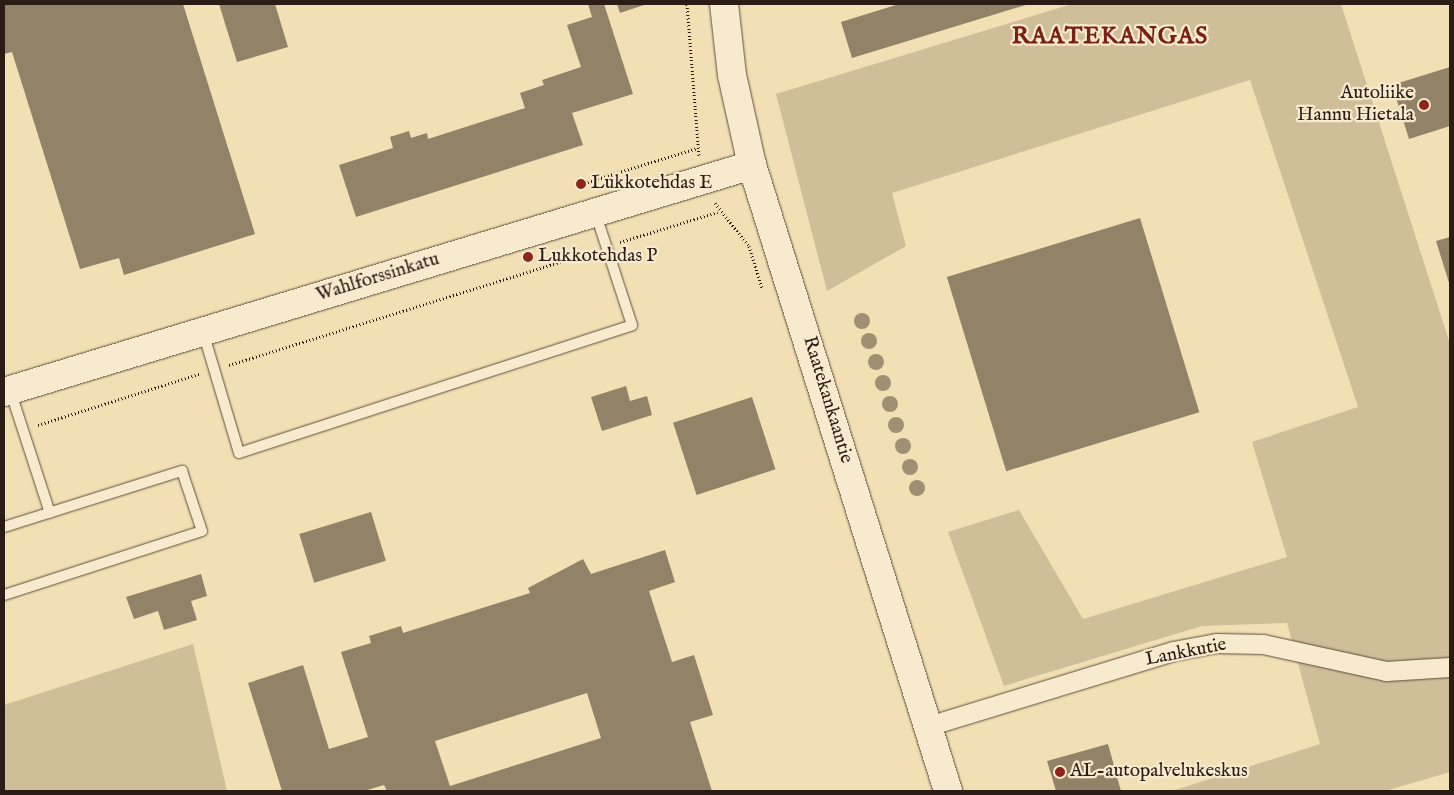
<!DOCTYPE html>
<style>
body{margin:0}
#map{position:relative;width:1454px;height:795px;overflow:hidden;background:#f2dfb3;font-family:"IM FELL English",serif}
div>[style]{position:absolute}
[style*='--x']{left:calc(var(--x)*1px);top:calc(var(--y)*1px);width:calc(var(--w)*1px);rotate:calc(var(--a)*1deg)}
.green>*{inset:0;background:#d0be98}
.building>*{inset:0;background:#928267;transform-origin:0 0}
.path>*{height:3px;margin-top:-1.5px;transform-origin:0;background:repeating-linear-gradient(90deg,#2b1d15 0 1px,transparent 0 3.5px)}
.roads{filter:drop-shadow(0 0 1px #5d4e3c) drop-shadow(0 0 1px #5d4e3c)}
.lane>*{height:10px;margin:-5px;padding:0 5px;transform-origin:5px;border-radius:5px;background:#f7eace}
.street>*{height:19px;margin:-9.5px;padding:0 9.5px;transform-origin:9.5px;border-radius:9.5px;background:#f7eace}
.secondary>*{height:28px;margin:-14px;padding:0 14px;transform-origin:14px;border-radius:14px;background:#f7eace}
.trees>*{width:16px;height:16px;margin:-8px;border-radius:50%;background:#a08f72}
.dots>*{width:14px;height:14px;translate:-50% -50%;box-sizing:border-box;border:2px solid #f7eace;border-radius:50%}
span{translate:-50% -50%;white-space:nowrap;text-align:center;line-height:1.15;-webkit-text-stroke:4.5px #f7eace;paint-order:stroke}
.poi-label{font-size:19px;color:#2b1d15}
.right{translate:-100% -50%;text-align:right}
.left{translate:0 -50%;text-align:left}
.street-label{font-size:19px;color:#2b1d15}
.district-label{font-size:24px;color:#7a1f14;font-weight:700;letter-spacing:1px}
.frame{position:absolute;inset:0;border:5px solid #2b1d15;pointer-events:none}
</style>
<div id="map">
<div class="green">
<i style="clip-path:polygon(1072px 4px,1341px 4px,1450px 344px,1450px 772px,1385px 791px,1172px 791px,1320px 744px,1287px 623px,1202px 626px,1004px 686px,948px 532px,1019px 510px,1083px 619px,1287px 557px,1252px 442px,1358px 407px,1250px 80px,892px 193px,906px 246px,827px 291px,776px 94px)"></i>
<i style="clip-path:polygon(193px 644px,227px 791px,4px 791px,4px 705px)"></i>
</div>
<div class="building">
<i style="clip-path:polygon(4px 4px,183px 4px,255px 234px,124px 275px,119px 258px,80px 269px,12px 52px,4px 54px)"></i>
<i style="clip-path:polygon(219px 4px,275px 4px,288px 47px,237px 62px)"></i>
<i style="clip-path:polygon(588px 4px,604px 4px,633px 94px,572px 113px,583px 145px,356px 217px,339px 165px,393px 148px,390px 137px,409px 131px,411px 138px,427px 133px,428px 139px,525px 108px,520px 93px,544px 85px,542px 80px,581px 67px,567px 25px,592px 17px)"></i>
<i style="clip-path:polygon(617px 4px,647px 4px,620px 13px)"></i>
<i style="clip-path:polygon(899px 4px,1029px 4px,852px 58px,841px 22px)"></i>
<i style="clip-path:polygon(1450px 67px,1450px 126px,1409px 139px,1392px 85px)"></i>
<i style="left:1140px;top:218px;width:203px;height:202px;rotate:73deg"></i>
<i style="clip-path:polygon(1450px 237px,1450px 286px,1436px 241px)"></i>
<i style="clip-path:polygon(626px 386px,630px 401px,647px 396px,652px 415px,602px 431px,591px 397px)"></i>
<i style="left:752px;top:397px;width:76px;height:83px;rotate:72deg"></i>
<i style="left:371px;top:512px;width:51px;height:75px;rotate:73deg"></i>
<i style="clip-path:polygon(evenodd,665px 550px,675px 582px,649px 591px,672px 662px,694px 655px,713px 715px,690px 722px,712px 791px,387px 791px,384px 785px,364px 791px,282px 791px,248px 683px,303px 665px,329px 749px,368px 737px,341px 652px,371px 643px,369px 636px,401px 626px,403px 633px,530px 593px,528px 588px,583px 559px,591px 574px,665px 550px,587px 693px,601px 738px,450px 786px,435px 741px,587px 693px)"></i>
<i style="clip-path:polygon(201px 574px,207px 596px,191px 601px,197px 620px,164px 630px,158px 611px,134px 619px,126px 597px)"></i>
<i style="clip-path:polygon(1108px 744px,1121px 791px,1056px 791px,1047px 761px)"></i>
</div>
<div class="path">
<i style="--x:687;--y:4;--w:153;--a:85.5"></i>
<i style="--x:581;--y:184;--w:121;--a:-17.2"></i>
<i style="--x:715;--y:203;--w:55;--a:51.7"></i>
<i style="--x:749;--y:246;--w:44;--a:72.8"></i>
<i style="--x:620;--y:242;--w:102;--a:-17"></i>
<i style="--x:229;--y:365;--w:379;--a:-17.3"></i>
<i style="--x:38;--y:425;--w:169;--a:-17.6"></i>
</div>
<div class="roads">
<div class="lane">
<i style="--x:203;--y:332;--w:126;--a:73.4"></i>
<i style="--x:239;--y:453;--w:413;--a:-18"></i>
<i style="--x:632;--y:325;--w:116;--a:-108.1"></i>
<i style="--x:10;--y:390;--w:129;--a:72"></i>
<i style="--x:4;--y:527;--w:187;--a:-17.5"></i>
<i style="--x:182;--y:471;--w:63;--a:71.6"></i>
<i style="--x:202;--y:531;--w:208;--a:162.1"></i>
</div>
<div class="street">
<i style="--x:928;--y:726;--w:256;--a:-17"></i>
<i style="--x:1173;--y:651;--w:44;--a:-10.5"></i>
<i style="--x:1216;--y:643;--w:47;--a:1.2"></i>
<i style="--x:1263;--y:644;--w:126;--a:12.4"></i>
<i style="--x:1386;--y:671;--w:64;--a:-3.6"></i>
</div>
<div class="secondary">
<i style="--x:724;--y:4;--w:71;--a:83.6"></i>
<i style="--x:732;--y:75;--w:92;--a:77.5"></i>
<i style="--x:752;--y:165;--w:656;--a:72.61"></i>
<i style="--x:4;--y:392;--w:782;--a:-16.88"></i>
</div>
</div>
<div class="trees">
<i style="left:862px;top:321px"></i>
<i style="left:869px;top:341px"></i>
<i style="left:876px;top:362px"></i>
<i style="left:883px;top:383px"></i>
<i style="left:890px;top:404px"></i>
<i style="left:896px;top:425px"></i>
<i style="left:903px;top:446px"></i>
<i style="left:910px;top:467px"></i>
<i style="left:917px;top:488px"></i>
</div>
<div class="dots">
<i style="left:1424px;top:105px;background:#8f2418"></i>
<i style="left:581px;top:184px;background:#8f2418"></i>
<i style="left:528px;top:257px;background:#8f2418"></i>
<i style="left:1060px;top:772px;background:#8f2418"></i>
</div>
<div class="poi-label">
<span class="right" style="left:1414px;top:105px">Autoliike<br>Hannu Hietala</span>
<span class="left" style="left:591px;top:184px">Lukkotehdas E</span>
<span class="left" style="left:538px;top:257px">Lukkotehdas P</span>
<span class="left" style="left:1070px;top:772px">AL-autopalvelukeskus</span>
</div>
<div class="street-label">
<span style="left:378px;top:278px;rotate:-17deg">Wahlforssinkatu</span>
<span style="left:827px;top:400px;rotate:73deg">Raatekankaantie</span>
<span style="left:1186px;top:653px;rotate:-11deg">Lankkutie</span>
</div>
<div class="district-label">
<span style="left:1110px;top:37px">RAATEKANGAS</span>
</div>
<div class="frame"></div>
</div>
